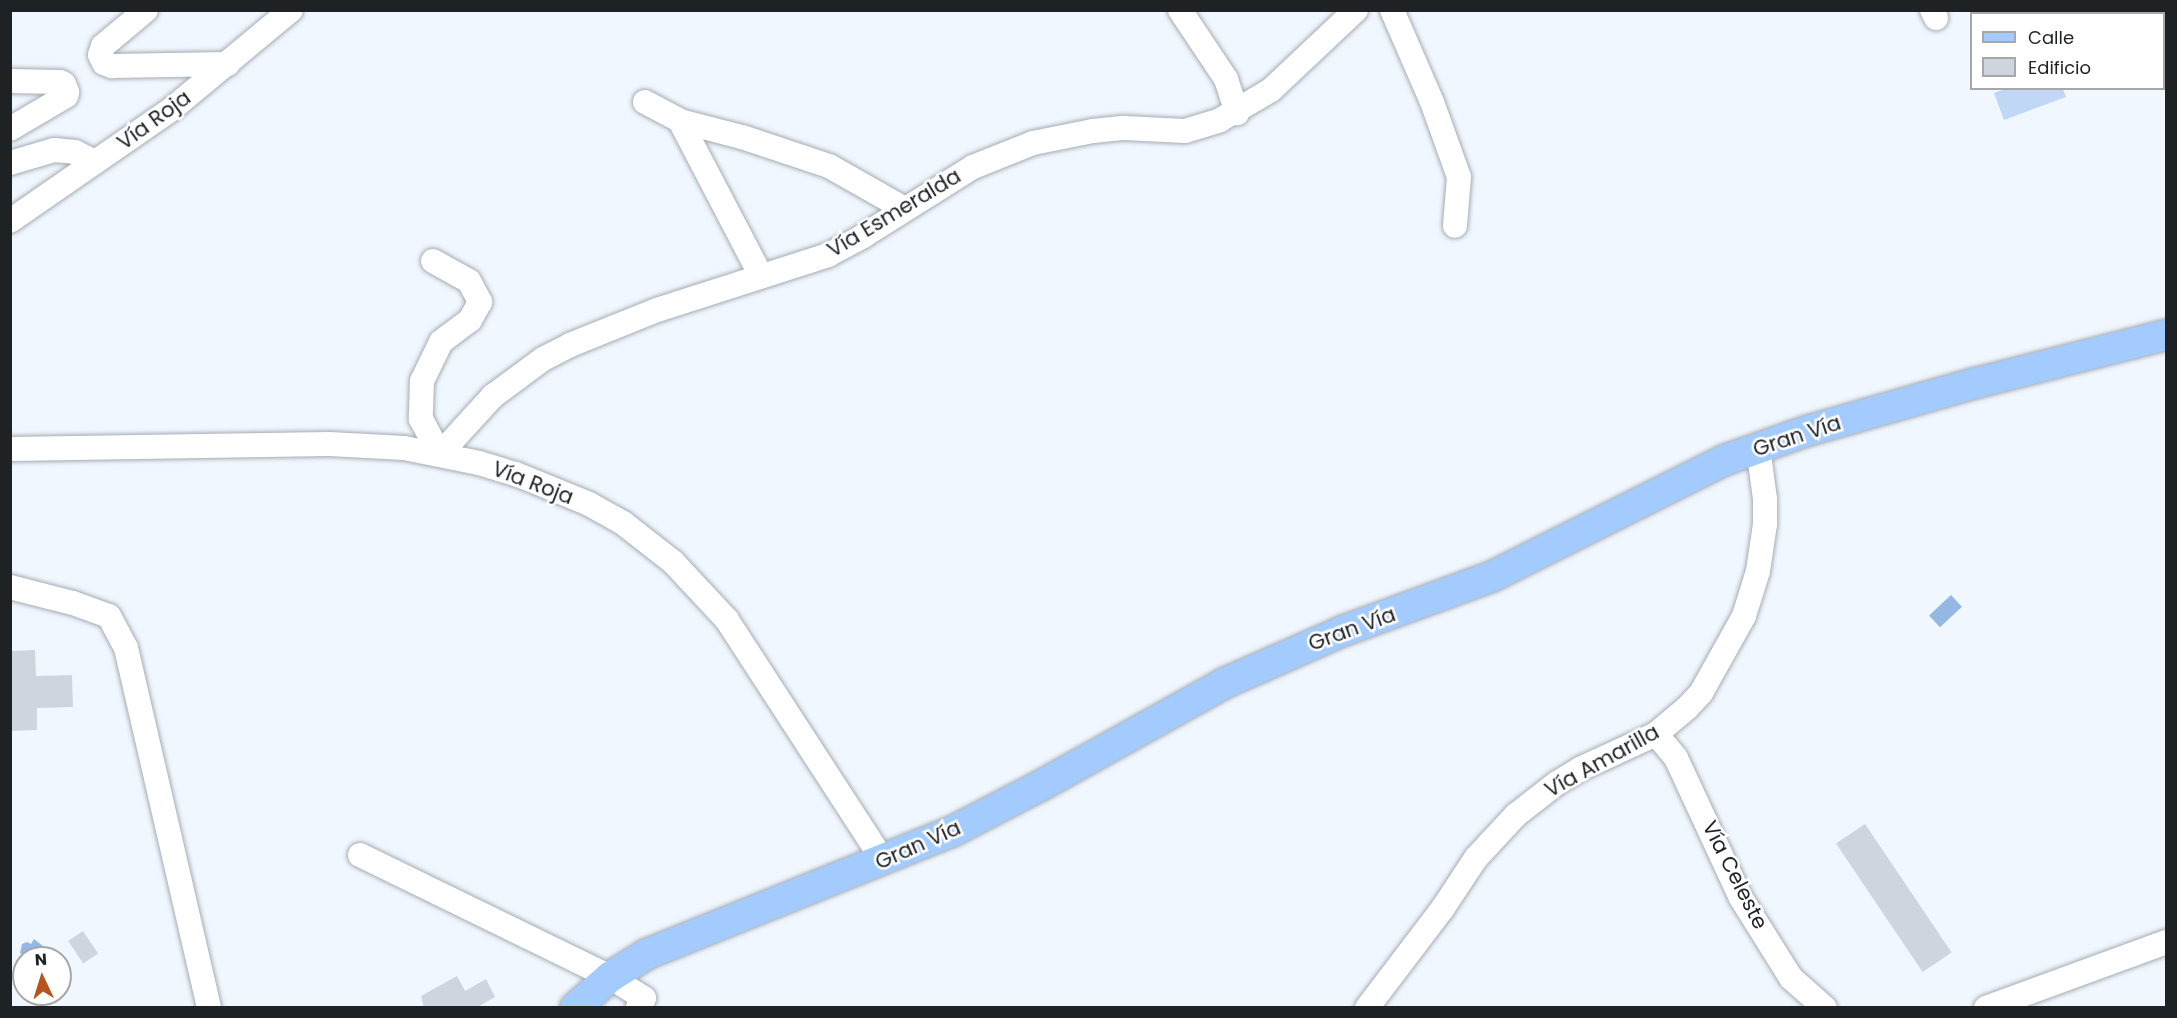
<!DOCTYPE html>
<meta charset="utf-8">
<style>
body{margin:0}
#map{position:relative;width:2177px;height:1018px;overflow:hidden;background:#f1f7fe;font-family:Poppins,sans-serif}
div>[style]{position:absolute}
[style*='--x']{left:calc(var(--x)*1px);top:calc(var(--y)*1px);width:calc(var(--w)*1px);rotate:calc(var(--a)*1deg)}
.green>*{inset:0;background:#c0d7f6}
.water>*{inset:0;background:#95b7e3;transform-origin:0 0}
.building>*{inset:0;background:#ced5df;transform-origin:0 0}
.roads{filter:drop-shadow(0 0 2px #a5acb5) drop-shadow(0 0 2px #a5acb5)}
.minor>*{height:24px;margin:-12px;padding:0 12px;transform-origin:12px;border-radius:12px;background:#fff}
.major>*{height:30px;margin:-15px;padding:0 15px;transform-origin:15px;border-radius:15px;background:#a3cbfe}
span{translate:-50% -50%;white-space:nowrap;text-align:center;line-height:1.15;-webkit-text-stroke:5px #fff;paint-order:stroke}
.street-label{font-size:21px;color:#1f2225}
.frame{position:absolute;inset:0;border:12px solid #1f2225;pointer-events:none}
.legend{position:absolute;left:1970px;top:12px;width:195px;height:78px;box-sizing:border-box;background:#fff;border:2px solid #a5a7a8;margin:0;padding:8px 10px;list-style:none;font-size:18px;color:#1f2225}
.legend li{display:flex;align-items:center;gap:12px;height:30px}
.legend b{width:30px;border:2px solid #a5a7a8}
.north{position:absolute;left:12px;top:946px;width:60px;height:60px;box-sizing:border-box;background:#fff;border:2px solid #a5a7a8;border-radius:50%;rotate:356deg;font-size:16px;font-weight:700;line-height:24px;text-align:center;color:#1f2225}
.north::after{content:'';display:block;margin:auto;width:21px;height:27px;background:#b7531d;clip-path:polygon(50% 0,100% 100%,50% 72%,0 100%)}
</style>
<div id="map">
<div class="green">
<i style="clip-path:polygon(2007px 88px,2063px 89px,2066px 97px,2004px 120px,1994px 93px)"></i>
</div>
<div class="water">
<i style="left:1951px;top:595px;width:16px;height:30px;rotate:47deg"></i>
<i style="clip-path:polygon(34px 939px,57px 957px,58px 958px,28px 958px,20px 953px,22px 944px,27px 942px,31px 944px)"></i>
</div>
<div class="building">
<i style="clip-path:polygon(35px 650px,36px 676px,72px 675px,73px 707px,37px 708px,37px 730px,10px 731px,10px 651px)"></i>
<i style="left:1865px;top:824px;width:155px;height:35px;rotate:56deg"></i>
<i style="left:83px;top:931px;width:27px;height:18px;rotate:56deg"></i>
<i style="clip-path:polygon(457px 976px,465px 991px,486px 979px,495px 997px,476px 1008px,424px 1008px,421px 996px)"></i>
</div>
<div class="roads">
<div class="minor">
<i style="--x:146;--y:10;--w:56;--a:140.1"></i>
<i style="--x:103;--y:46;--w:9;--a:108"></i>
<i style="--x:100;--y:55;--w:9;--a:63"></i>
<i style="--x:104;--y:63;--w:9;--a:21"></i>
<i style="--x:112;--y:66;--w:116;--a:-1"></i>
<i style="--x:1180;--y:10;--w:83;--a:56.3"></i>
<i style="--x:1226;--y:79;--w:36;--a:72"></i>
<i style="--x:1392;--y:10;--w:100;--a:66.5"></i>
<i style="--x:1432;--y:102;--w:80;--a:70.2"></i>
<i style="--x:1459;--y:177;--w:49;--a:94.7"></i>
<i style="--x:1932;--y:10;--w:9;--a:63"></i>
<i style="--x:2164;--y:40;--w:3;--a:-45"></i>
<i style="--x:10;--y:81;--w:50;--a:1.1"></i>
<i style="--x:60;--y:82;--w:4;--a:27"></i>
<i style="--x:64;--y:84;--w:9;--a:69"></i>
<i style="--x:67;--y:92;--w:4;--a:104"></i>
<i style="--x:66;--y:96;--w:65;--a:149.5"></i>
<i style="--x:645;--y:102;--w:40;--a:28"></i>
<i style="--x:680;--y:121;--w:175;--a:62.4"></i>
<i style="--x:680;--y:121;--w:64;--a:14.5"></i>
<i style="--x:742;--y:137;--w:92;--a:18.4"></i>
<i style="--x:829;--y:166;--w:87;--a:29.5"></i>
<i style="--x:10;--y:163;--w:46;--a:-16.5"></i>
<i style="--x:54;--y:150;--w:21;--a:5"></i>
<i style="--x:75;--y:152;--w:22;--a:27"></i>
<i style="--x:10;--y:221;--w:198;--a:-34.7"></i>
<i style="--x:173;--y:108;--w:153;--a:-39.7"></i>
<i style="--x:433;--y:261;--w:41;--a:29.1"></i>
<i style="--x:469;--y:281;--w:24;--a:62"></i>
<i style="--x:480;--y:302;--w:21;--a:119"></i>
<i style="--x:470;--y:320;--w:36;--a:143"></i>
<i style="--x:441;--y:342;--w:43;--a:116"></i>
<i style="--x:422;--y:381;--w:38;--a:92"></i>
<i style="--x:421;--y:419;--w:40;--a:62"></i>
<i style="--x:440;--y:454;--w:79;--a:-47.6"></i>
<i style="--x:493;--y:396;--w:62;--a:-36.5"></i>
<i style="--x:543;--y:359;--w:30;--a:-27"></i>
<i style="--x:570;--y:345;--w:94;--a:-21.9"></i>
<i style="--x:657;--y:310;--w:180;--a:-17.8"></i>
<i style="--x:828;--y:255;--w:40;--a:-28"></i>
<i style="--x:863;--y:236;--w:130;--a:-32.1"></i>
<i style="--x:973;--y:167;--w:65;--a:-21.8"></i>
<i style="--x:1033;--y:143;--w:61;--a:-11.3"></i>
<i style="--x:1093;--y:131;--w:31;--a:-6"></i>
<i style="--x:1124;--y:128;--w:61;--a:2.8"></i>
<i style="--x:1185;--y:131;--w:37;--a:-17"></i>
<i style="--x:1220;--y:120;--w:59;--a:-30.5"></i>
<i style="--x:1271;--y:90;--w:117;--a:-43.3"></i>
<i style="--x:10;--y:449;--w:319;--a:-0.9"></i>
<i style="--x:329;--y:444;--w:75;--a:3.1"></i>
<i style="--x:404;--y:448;--w:76;--a:11.3"></i>
<i style="--x:479;--y:463;--w:39;--a:17"></i>
<i style="--x:516;--y:474;--w:79;--a:22.3"></i>
<i style="--x:589;--y:504;--w:39;--a:29"></i>
<i style="--x:623;--y:523;--w:63;--a:38"></i>
<i style="--x:673;--y:562;--w:79;--a:47"></i>
<i style="--x:727;--y:620;--w:286;--a:57"></i>
<i style="--x:10;--y:587;--w:65;--a:14.3"></i>
<i style="--x:73;--y:603;--w:38;--a:20"></i>
<i style="--x:109;--y:616;--w:36;--a:62"></i>
<i style="--x:126;--y:648;--w:369;--a:77"></i>
<i style="--x:1656;--y:734;--w:31;--a:50"></i>
<i style="--x:1676;--y:758;--w:154;--a:65.1"></i>
<i style="--x:1741;--y:898;--w:94;--a:58"></i>
<i style="--x:1791;--y:978;--w:45;--a:41.4"></i>
<i style="--x:360;--y:855;--w:278;--a:26"></i>
<i style="--x:610;--y:977;--w:40;--a:32"></i>
<i style="--x:644;--y:998;--w:12;--a:121"></i>
<i style="--x:1367;--y:1008;--w:126;--a:-52.8"></i>
<i style="--x:1443;--y:908;--w:60;--a:-56.6"></i>
<i style="--x:1476;--y:858;--w:59;--a:-47.1"></i>
<i style="--x:1516;--y:815;--w:52;--a:-38"></i>
<i style="--x:1557;--y:783;--w:27;--a:-31"></i>
<i style="--x:1580;--y:769;--w:84;--a:-24.7"></i>
<i style="--x:1656;--y:734;--w:40;--a:-40"></i>
<i style="--x:1687;--y:708;--w:21;--a:-47"></i>
<i style="--x:1701;--y:693;--w:88;--a:-60.8"></i>
<i style="--x:1744;--y:616;--w:47;--a:-72.7"></i>
<i style="--x:1758;--y:571;--w:48;--a:-81.5"></i>
<i style="--x:1765;--y:524;--w:25;--a:-90"></i>
<i style="--x:1765;--y:499;--w:52;--a:-97.7"></i>
<i style="--x:1986;--y:1008;--w:192;--a:-20.1"></i>
</div>
<div class="major">
<i style="--x:575;--y:1008;--w:47;--a:-41.5"></i>
<i style="--x:610;--y:977;--w:44;--a:-31.9"></i>
<i style="--x:647;--y:954;--w:332;--a:-21.9"></i>
<i style="--x:955;--y:830;--w:93;--a:-27.4"></i>
<i style="--x:1038;--y:787;--w:214;--a:-29.1"></i>
<i style="--x:1225;--y:683;--w:129;--a:-23.8"></i>
<i style="--x:1343;--y:631;--w:160;--a:-20.1"></i>
<i style="--x:1493;--y:576;--w:259;--a:-26.6"></i>
<i style="--x:1725;--y:460;--w:87;--a:-19.5"></i>
<i style="--x:1807;--y:431;--w:176;--a:-15.9"></i>
<i style="--x:1976;--y:383;--w:196;--a:-14.2"></i>
</div>
</div>
<div class="street-label">
<span style="left:154px;top:120px;rotate:-36deg">Vía Roja</span>
<span style="left:894px;top:213px;rotate:-31deg">Vía Esmeralda</span>
<span style="left:1797px;top:436px;rotate:-18deg">Gran Vía</span>
<span style="left:533px;top:483px;rotate:21deg">Vía Roja</span>
<span style="left:1352px;top:629px;rotate:-20deg">Gran Vía</span>
<span style="left:1602px;top:761px;rotate:-29deg">Vía Amarilla</span>
<span style="left:918px;top:845px;rotate:-24deg">Gran Vía</span>
<span style="left:1735px;top:875px;rotate:63deg">Vía Celeste</span>
</div>
<div class="frame"></div>
<ul class="legend">
<li><b style="height:8px;background:#a3cbfe"></b>Calle</li>
<li><b style="height:16px;background:#ced5df"></b>Edificio</li>
</ul>
<div class="north">N</div>
</div>
